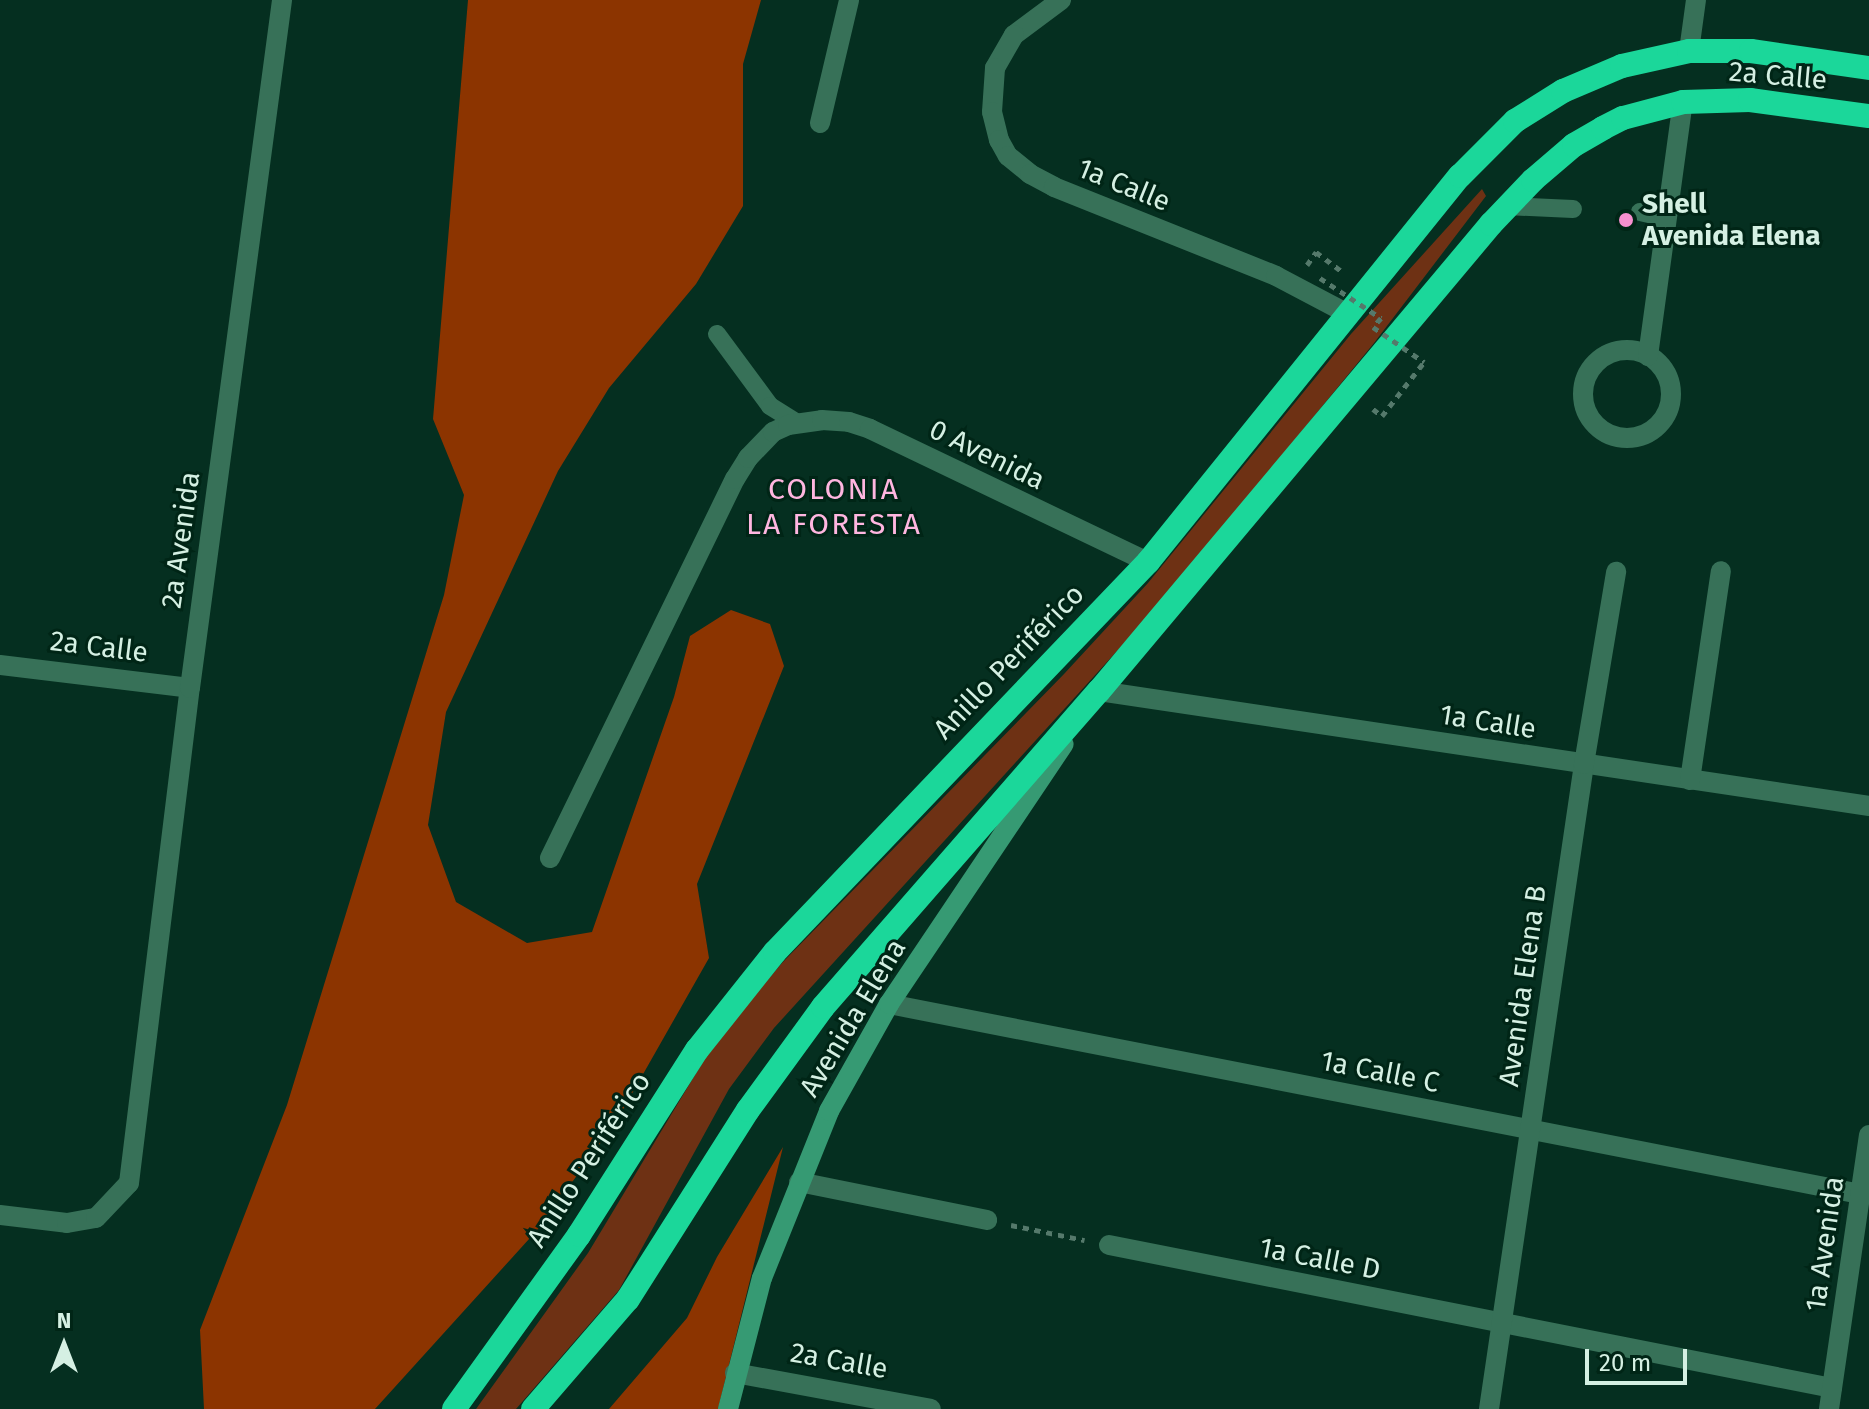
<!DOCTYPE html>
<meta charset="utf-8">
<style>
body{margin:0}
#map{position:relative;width:1869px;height:1409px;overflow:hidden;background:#052f20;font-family:"Fira Sans",sans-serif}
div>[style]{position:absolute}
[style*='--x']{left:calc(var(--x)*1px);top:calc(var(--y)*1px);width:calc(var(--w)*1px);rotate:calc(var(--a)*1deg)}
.green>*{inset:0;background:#6e3114}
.forest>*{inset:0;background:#8c3400}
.path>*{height:5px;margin-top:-2.5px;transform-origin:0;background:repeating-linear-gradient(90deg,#55796b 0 6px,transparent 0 12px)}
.lane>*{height:18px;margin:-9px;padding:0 9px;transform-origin:9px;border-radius:9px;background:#377158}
.street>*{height:20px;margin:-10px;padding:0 10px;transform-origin:10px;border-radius:10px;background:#377158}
.street>.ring{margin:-10px;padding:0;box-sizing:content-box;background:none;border:20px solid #377158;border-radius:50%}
.secondary>*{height:20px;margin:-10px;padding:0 10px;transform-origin:10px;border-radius:10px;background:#369a73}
.highway>*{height:24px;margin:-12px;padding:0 12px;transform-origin:12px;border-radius:12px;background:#1bd79a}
.path-bridge>*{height:5px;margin-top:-2.5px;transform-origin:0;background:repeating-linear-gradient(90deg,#55796b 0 6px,transparent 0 12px)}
.dots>*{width:22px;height:22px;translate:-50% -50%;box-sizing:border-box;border:4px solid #002516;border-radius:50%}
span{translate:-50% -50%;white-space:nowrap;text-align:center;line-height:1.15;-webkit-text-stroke:6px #002516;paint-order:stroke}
.street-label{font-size:28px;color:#d5f0e3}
.poi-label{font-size:28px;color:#d5f0e3;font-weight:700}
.left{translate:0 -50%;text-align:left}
.neighbourhood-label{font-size:30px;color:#ffb6e0;letter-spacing:2px}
.north{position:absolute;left:24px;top:1305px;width:80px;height:80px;-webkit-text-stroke:6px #002516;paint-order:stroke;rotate:0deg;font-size:22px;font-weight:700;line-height:32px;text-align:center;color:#d5f0e3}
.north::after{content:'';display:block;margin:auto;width:28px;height:36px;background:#d5f0e3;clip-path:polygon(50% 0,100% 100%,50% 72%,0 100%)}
.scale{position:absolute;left:1585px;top:1349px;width:102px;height:36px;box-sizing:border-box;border:4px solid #d5f0e3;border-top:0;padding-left:10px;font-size:24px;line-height:28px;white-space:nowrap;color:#d5f0e3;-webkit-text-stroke:6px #002516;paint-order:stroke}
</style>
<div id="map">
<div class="green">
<i style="clip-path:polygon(1482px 189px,1486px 196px,1374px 343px,1167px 596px,774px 1028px,729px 1089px,619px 1290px,516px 1409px,476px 1409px,588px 1253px,704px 1060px,748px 1003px,782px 963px,1064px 674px,1148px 583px,1351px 334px)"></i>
</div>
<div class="forest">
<i style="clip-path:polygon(468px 0,761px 0,743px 64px,743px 206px,696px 284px,609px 388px,558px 471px,446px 712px,428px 825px,456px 902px,527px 943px,592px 932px,674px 697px,690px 636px,731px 610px,770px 624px,784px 666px,697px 884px,709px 958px,617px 1120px,539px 1228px,375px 1409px,204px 1409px,200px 1330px,287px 1105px,444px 595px,464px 495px,433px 419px)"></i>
<i style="clip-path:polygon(783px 1147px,718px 1409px,609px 1409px,687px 1318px,717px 1257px)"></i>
</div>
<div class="path">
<i style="--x:1307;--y:265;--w:16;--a:-55"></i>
<i style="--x:1316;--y:252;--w:35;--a:37"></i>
<i style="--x:1373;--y:409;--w:11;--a:38"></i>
<i style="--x:1382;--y:416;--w:68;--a:-52.1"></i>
<i style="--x:1011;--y:1225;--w:75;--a:11.6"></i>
</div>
<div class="lane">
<i style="--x:1506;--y:206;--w:67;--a:2.6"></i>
<i style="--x:1640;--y:212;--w:28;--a:13"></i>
<i style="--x:717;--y:334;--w:89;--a:53.6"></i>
<i style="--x:770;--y:406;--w:32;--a:32"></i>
</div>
<div class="street">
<i style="--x:1061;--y:0;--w:59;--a:143.3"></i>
<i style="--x:1014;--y:35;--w:38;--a:120"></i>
<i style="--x:995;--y:68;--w:44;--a:93.9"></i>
<i style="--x:992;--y:112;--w:29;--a:76"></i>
<i style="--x:999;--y:140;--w:18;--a:61"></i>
<i style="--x:1008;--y:156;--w:28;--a:39"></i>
<i style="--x:1030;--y:174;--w:27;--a:28"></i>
<i style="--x:1054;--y:187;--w:239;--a:21.8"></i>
<i style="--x:1276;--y:276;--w:81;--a:27.8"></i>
<i style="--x:1689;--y:51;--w:51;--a:-82.2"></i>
<i style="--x:820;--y:123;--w:126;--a:-76.7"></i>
<i class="ring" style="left:1583px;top:350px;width:68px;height:68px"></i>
<i style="--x:1648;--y:356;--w:256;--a:-82.2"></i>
<i style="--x:0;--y:665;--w:191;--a:6.9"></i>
<i style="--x:1099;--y:691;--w:779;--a:8.49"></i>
<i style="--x:1690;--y:780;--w:211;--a:-81.6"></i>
<i style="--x:550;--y:858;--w:422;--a:-64"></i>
<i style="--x:735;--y:479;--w:25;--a:-58"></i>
<i style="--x:748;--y:458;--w:36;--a:-46"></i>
<i style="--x:773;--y:432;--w:17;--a:-25"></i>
<i style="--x:788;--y:425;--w:34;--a:-8"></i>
<i style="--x:822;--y:420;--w:27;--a:4"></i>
<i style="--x:849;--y:422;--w:22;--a:18"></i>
<i style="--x:870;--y:429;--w:308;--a:25.6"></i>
<i style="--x:889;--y:1004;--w:989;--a:11.07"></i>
<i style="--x:799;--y:1182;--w:192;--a:11.4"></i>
<i style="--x:0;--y:1215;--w:67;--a:6.8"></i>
<i style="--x:67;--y:1223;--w:29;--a:-10"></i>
<i style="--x:96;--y:1218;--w:48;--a:-46.7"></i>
<i style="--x:129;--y:1183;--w:499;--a:-83"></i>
<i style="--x:190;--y:688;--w:694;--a:-82.38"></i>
<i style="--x:1109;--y:1245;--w:737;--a:11.19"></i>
<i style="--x:735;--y:1373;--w:199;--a:10.4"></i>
<i style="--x:1489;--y:1409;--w:652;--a:-81.62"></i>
<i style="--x:1584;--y:764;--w:195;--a:-80.5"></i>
<i style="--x:1829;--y:1409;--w:277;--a:-81.7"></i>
</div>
<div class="secondary">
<i style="--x:728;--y:1409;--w:135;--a:-75.5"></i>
<i style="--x:762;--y:1278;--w:180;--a:-68.1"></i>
<i style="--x:829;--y:1111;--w:123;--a:-60.7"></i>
<i style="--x:889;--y:1004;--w:313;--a:-56.1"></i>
</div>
<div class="highway">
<i style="--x:454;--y:1409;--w:214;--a:-54.3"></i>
<i style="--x:579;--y:1235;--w:219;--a:-57.5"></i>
<i style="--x:697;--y:1050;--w:125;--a:-51.5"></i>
<i style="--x:775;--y:952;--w:540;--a:-46.28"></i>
<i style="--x:1148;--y:562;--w:496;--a:-51.1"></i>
<i style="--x:1460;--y:176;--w:78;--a:-45"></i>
<i style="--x:1515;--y:121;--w:57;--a:-32"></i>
<i style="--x:1563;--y:91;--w:64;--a:-23"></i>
<i style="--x:1622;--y:66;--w:69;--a:-12.6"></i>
<i style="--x:1689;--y:51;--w:62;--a:0"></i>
<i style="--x:1751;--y:51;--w:119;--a:8.2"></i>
<i style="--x:533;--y:1409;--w:145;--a:-49.2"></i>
<i style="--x:628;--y:1299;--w:224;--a:-57.6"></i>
<i style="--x:748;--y:1110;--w:127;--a:-53.9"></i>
<i style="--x:823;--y:1007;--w:420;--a:-48.9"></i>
<i style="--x:1099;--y:691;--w:610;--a:-49.99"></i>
<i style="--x:1491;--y:224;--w:61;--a:-46.3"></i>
<i style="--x:1533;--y:180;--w:54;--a:-40.5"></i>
<i style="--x:1574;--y:145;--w:34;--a:-30"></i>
<i style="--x:1603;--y:128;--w:22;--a:-27"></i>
<i style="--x:1623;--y:118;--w:62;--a:-14.9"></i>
<i style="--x:1683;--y:102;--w:67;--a:-1.7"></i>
<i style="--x:1750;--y:100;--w:120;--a:7.7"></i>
</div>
<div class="path-bridge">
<i style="--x:1320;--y:278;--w:73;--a:33.3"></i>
<i style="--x:1381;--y:318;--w:12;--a:132"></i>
<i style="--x:1373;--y:327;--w:62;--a:34.5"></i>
</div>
<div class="dots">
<i style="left:1626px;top:220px;background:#f690cf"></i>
</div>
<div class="street-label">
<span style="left:1778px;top:76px;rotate:5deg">2a Calle</span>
<span style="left:1124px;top:185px;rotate:22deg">1a Calle</span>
<span style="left:987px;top:455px;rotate:26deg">0 Avenida</span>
<span style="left:181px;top:540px;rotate:-82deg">2a Avenida</span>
<span style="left:99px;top:647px;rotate:7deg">2a Calle</span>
<span style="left:1009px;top:662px;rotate:-46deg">Anillo Periférico</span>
<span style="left:1488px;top:722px;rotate:9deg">1a Calle</span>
<span style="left:1523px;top:986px;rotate:-82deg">Avenida Elena B</span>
<span style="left:853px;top:1018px;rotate:-59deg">Avenida Elena</span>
<span style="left:1380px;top:1072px;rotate:11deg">1a Calle C</span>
<span style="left:589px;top:1160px;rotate:-57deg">Anillo Periférico</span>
<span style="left:1825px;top:1244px;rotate:-82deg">1a Avenida</span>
<span style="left:1320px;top:1259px;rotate:11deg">1a Calle D</span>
<span style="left:839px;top:1361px;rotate:10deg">2a Calle</span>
</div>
<div class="poi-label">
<span class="left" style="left:1642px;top:220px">Shell<br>Avenida Elena</span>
</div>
<div class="neighbourhood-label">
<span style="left:834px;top:506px">COLONIA<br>LA FORESTA</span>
</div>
<div class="north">N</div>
<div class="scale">20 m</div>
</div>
